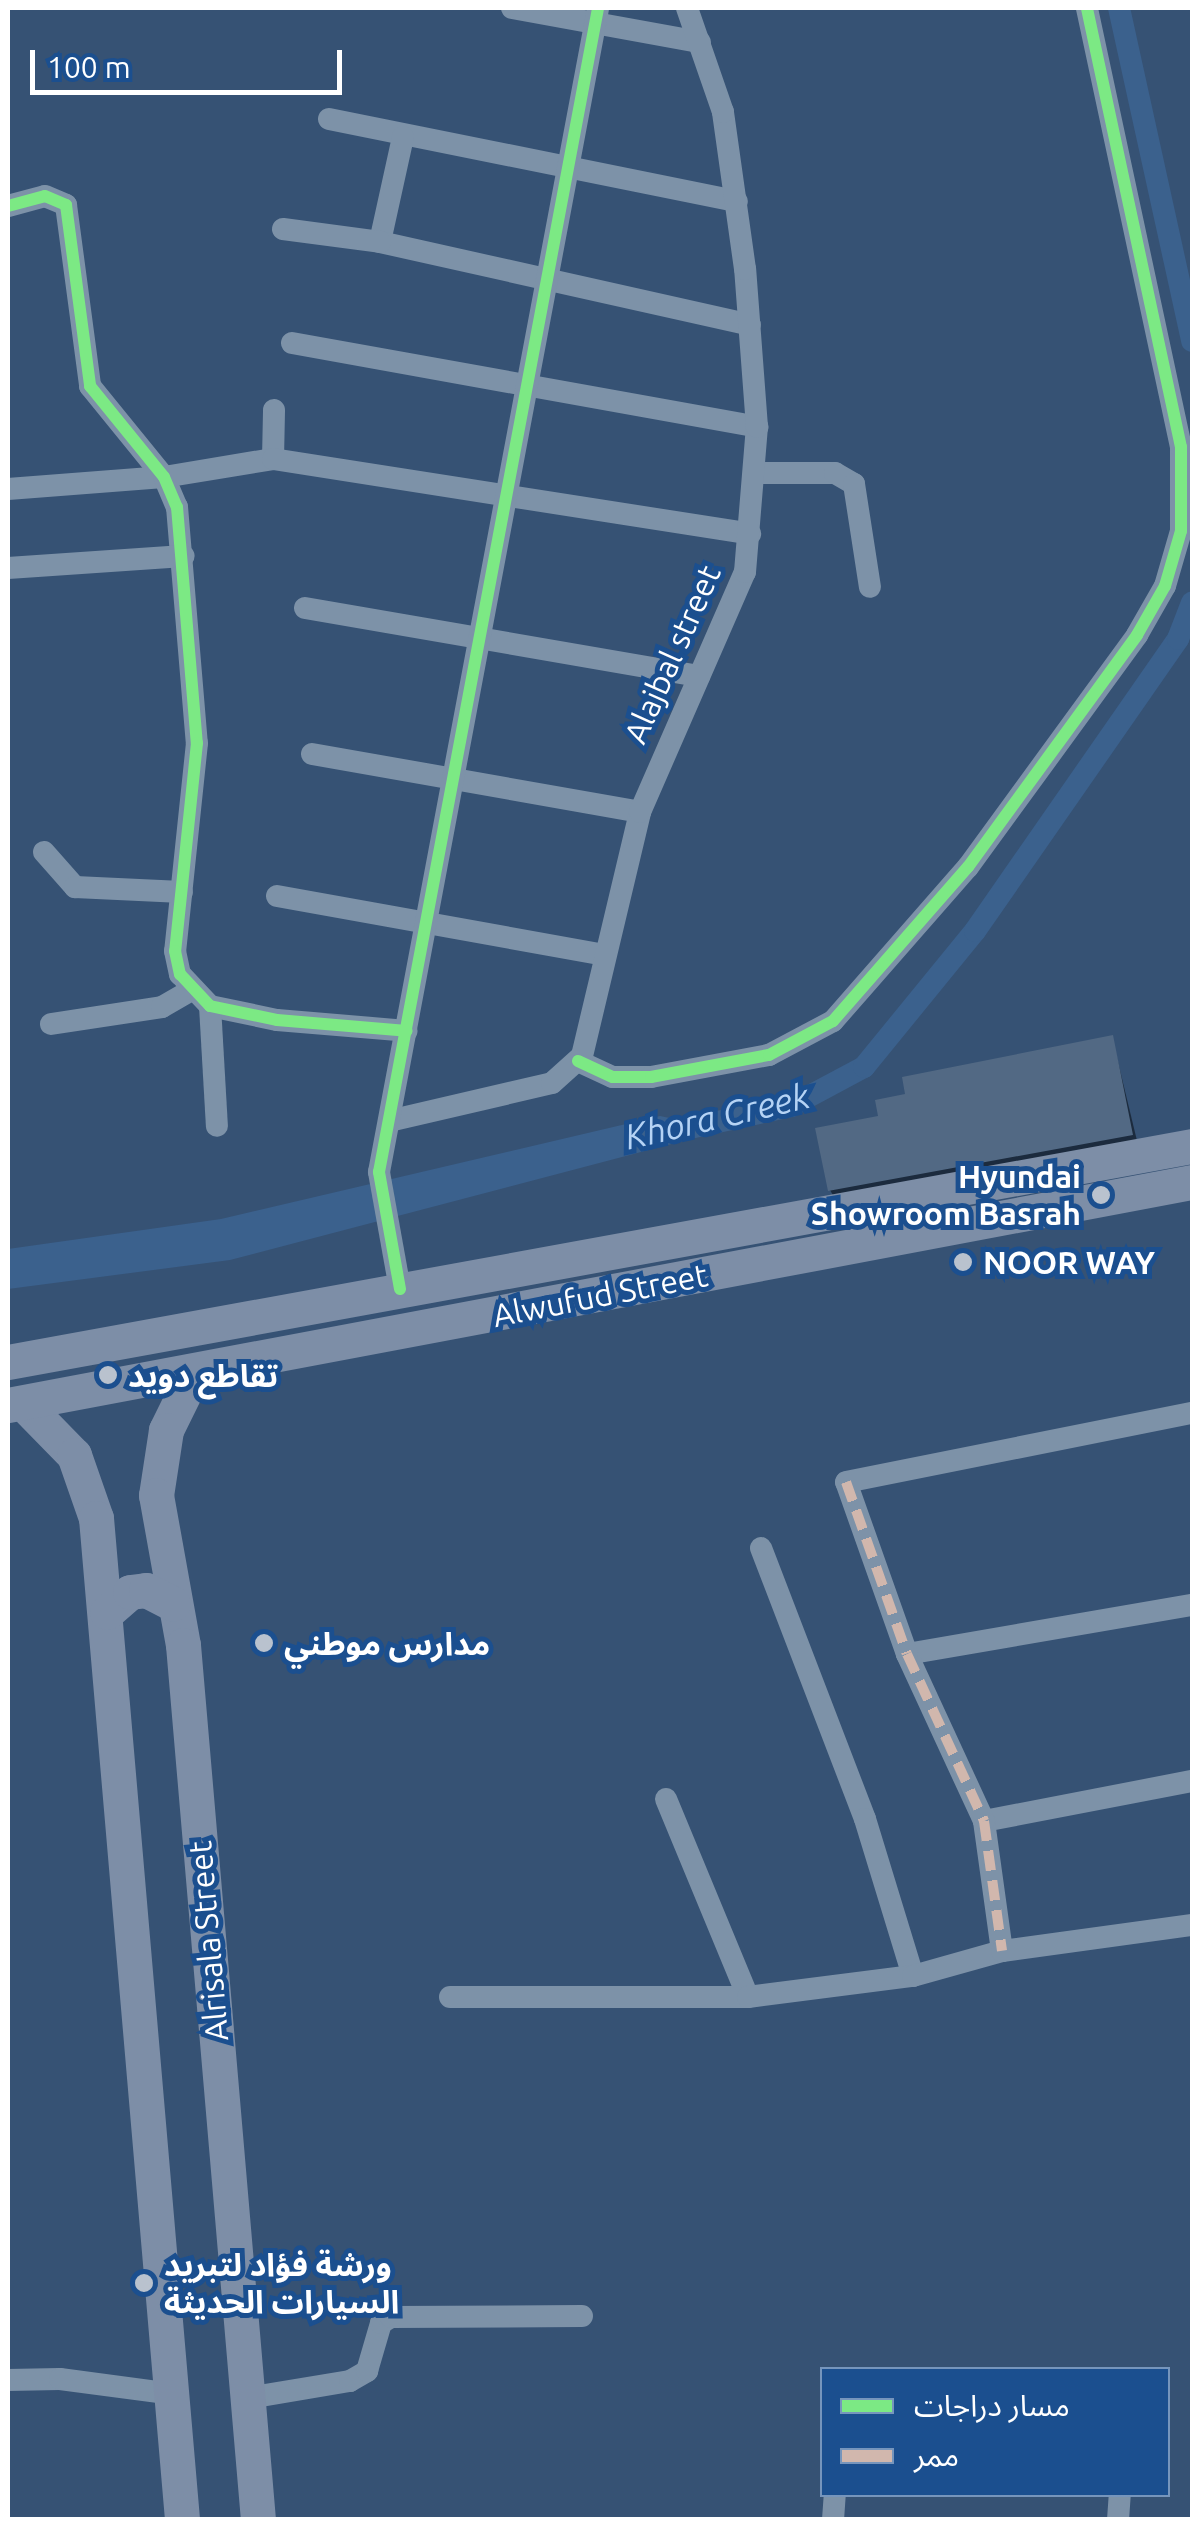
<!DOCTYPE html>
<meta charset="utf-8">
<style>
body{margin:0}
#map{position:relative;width:1200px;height:2527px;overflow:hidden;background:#365274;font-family:Ubuntu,"Noto Sans Arabic",sans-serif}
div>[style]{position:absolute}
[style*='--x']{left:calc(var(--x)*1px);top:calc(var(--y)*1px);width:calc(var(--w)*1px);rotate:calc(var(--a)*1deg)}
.water>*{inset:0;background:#3b618d}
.shadow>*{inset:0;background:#0007}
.canal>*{height:22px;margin:-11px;padding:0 11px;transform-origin:11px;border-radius:11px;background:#3b618d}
.building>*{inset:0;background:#526984}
.street>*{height:22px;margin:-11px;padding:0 11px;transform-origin:11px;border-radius:11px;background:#7d92a8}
.primary>*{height:35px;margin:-17.5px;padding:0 17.5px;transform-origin:17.5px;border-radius:17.5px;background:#7d8ea7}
.quiet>*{height:10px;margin-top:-5px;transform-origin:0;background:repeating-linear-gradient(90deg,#d1b7ad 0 20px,transparent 0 30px)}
.cycleway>*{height:12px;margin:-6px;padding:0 6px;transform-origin:6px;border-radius:6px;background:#7ce984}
.dots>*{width:28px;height:28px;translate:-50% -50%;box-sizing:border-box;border:5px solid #1b4f8f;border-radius:50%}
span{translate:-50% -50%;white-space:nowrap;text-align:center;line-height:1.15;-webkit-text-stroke:10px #1b4f8f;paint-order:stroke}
.street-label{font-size:32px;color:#fff}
.poi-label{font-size:32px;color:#fff;font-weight:700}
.right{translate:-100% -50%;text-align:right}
.left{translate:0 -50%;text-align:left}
.water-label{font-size:35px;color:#b5d3f5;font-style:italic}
.frame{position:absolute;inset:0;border:10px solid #fff;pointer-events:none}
.legend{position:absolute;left:820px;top:2367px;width:350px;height:130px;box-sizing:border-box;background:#1b4f8f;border:2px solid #7695bc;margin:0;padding:12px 18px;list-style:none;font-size:30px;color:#fff}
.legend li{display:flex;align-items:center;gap:20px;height:50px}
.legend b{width:50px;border:2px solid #7695bc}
.scale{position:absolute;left:30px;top:50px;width:312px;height:45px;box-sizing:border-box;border:5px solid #fff;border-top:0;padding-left:12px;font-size:30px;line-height:35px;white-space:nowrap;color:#fff;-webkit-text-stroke:8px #1b4f8f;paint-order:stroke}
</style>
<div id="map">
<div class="water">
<i style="clip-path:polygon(660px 1116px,694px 1123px,701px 1128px,698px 1137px,230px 1260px,8px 1289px,8px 1249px,221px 1219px)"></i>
</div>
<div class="shadow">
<i style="clip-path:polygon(1112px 1037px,1139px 1149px,838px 1204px,830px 1190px,881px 1118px)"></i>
</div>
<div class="canal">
<i style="--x:1119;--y:8;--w:341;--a:77.6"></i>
<i style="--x:671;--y:1132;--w:123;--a:-12.2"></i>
<i style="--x:791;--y:1106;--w:83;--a:-28.1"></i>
<i style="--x:864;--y:1067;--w:176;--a:-50.8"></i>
<i style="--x:975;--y:931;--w:356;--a:-55.2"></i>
<i style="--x:1178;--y:639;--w:39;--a:-69"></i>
</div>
<div class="building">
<i style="clip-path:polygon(1113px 1035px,1133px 1135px,828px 1191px,815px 1128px,878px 1116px,875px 1100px,905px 1094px,902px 1077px)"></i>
</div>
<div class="street">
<i style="--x:512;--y:8;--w:191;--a:10.3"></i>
<i style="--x:329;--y:119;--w:416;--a:11.4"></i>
<i style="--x:403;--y:137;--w:107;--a:102.4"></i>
<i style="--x:380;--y:242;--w:379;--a:12.6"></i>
<i style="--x:8;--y:206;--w:38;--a:-15"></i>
<i style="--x:45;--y:196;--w:23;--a:23"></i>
<i style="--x:66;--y:205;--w:183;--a:82.4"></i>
<i style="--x:90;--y:386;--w:117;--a:50.9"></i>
<i style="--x:164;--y:477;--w:33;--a:67"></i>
<i style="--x:177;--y:507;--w:237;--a:85.2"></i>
<i style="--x:197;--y:743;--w:209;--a:96"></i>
<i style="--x:175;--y:951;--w:24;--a:78"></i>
<i style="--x:180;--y:974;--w:44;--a:46.8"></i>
<i style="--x:210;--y:1006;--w:68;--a:11.8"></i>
<i style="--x:277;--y:1020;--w:130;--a:4.8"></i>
<i style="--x:283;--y:229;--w:98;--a:7.6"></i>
<i style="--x:292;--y:343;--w:473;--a:10.2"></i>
<i style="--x:273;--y:459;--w:49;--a:-88.8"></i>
<i style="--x:755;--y:473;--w:80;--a:0"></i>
<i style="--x:835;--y:473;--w:22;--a:30"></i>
<i style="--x:854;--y:484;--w:104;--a:81.2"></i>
<i style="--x:8;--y:489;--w:156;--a:-4.4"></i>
<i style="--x:164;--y:477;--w:110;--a:-9.4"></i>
<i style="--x:273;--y:459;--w:483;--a:8.9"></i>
<i style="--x:8;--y:568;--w:176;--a:-3.9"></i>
<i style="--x:305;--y:608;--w:400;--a:9.8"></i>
<i style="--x:312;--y:754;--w:333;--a:10"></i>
<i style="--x:44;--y:852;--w:47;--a:48.5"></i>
<i style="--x:75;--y:887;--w:107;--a:2.7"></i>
<i style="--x:277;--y:896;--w:333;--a:10.2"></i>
<i style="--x:210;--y:1006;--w:120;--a:86.7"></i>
<i style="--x:51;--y:1024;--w:112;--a:-8.7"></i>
<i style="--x:162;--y:1007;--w:34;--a:-30"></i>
<i style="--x:578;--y:1061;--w:38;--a:25"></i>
<i style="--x:613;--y:1077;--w:38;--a:0"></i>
<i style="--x:651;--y:1077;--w:120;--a:-10.6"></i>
<i style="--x:769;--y:1055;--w:72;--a:-28"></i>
<i style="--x:833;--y:1021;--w:205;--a:-48.8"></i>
<i style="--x:968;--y:867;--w:287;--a:-53.9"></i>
<i style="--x:1137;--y:635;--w:56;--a:-60.3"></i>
<i style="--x:1165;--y:586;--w:57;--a:-73.8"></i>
<i style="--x:1181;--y:531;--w:84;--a:-90"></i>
<i style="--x:1181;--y:447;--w:449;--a:-102.1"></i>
<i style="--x:389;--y:1121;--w:167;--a:-13.1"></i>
<i style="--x:552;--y:1083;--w:40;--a:-42"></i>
<i style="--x:582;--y:1056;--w:251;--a:-76.6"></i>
<i style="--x:640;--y:812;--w:262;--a:-66.4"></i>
<i style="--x:745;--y:572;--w:145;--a:-85.3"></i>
<i style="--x:757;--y:427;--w:158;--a:-94.3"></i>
<i style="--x:745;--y:269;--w:159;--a:-98"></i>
<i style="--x:723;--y:112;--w:110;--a:-109.1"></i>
<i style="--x:400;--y:1289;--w:119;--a:-100.2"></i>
<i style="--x:379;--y:1172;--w:1184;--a:-79.34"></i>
<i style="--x:761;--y:1548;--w:290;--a:69"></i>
<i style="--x:865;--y:1819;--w:164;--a:73"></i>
<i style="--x:907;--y:1654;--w:289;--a:-9.8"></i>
<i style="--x:666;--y:1799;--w:214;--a:67.5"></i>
<i style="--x:984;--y:1821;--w:212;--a:-10.9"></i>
<i style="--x:1002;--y:1951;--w:131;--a:-97.9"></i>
<i style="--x:984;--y:1821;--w:184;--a:-114.8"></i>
<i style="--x:907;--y:1654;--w:182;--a:-109.5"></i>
<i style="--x:846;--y:1482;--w:353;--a:-11.3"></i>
<i style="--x:450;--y:1997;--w:298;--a:0"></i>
<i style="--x:748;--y:1997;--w:166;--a:-7.3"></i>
<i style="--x:913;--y:1976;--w:92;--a:-15.7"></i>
<i style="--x:1002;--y:1951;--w:192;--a:-7.8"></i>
<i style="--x:8;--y:2380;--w:52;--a:-1.1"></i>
<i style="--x:60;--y:2379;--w:113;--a:7.6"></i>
<i style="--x:248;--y:2398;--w:103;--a:-9.5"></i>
<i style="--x:350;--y:2381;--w:20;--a:-30"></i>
<i style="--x:367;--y:2371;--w:50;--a:-73.7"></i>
<i style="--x:381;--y:2323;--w:12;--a:-31"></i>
<i style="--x:391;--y:2317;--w:191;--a:-0.3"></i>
<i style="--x:833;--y:2520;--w:26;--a:-86"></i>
<i style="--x:1118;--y:2520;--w:26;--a:-86"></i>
</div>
<div class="primary">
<i style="--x:8;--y:1362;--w:1204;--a:-10.34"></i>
<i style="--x:195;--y:1371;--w:66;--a:116.2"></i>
<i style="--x:166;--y:1430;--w:66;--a:98.7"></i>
<i style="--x:156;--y:1495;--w:152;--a:79.8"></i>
<i style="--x:183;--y:1645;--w:878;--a:85.1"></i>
<i style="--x:23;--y:1403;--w:73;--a:45.6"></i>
<i style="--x:74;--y:1455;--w:67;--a:70.8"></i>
<i style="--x:96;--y:1518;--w:1006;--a:85.09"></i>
<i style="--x:8;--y:1405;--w:1205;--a:-10.67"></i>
<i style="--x:107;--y:1612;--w:30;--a:-41"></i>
<i style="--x:130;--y:1592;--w:16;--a:-7"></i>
<i style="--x:146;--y:1590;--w:30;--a:27"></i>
</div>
<div class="quiet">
<i style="--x:846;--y:1482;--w:182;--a:70.5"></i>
<i style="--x:907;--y:1654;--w:184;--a:65.2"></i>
<i style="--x:984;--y:1821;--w:131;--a:82.1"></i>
</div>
<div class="cycleway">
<i style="--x:8;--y:206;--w:38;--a:-15"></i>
<i style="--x:45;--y:196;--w:23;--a:23"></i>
<i style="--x:66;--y:205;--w:183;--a:82.4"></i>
<i style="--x:90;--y:386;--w:117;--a:50.9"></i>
<i style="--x:164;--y:477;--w:33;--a:67"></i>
<i style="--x:177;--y:507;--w:237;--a:85.2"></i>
<i style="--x:197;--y:743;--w:209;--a:96"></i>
<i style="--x:175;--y:951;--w:24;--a:78"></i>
<i style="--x:180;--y:974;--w:44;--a:46.8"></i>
<i style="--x:210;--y:1006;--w:68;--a:11.8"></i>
<i style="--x:277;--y:1020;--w:130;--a:4.8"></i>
<i style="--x:578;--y:1061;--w:38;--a:25"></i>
<i style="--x:613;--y:1077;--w:38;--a:0"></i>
<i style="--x:651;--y:1077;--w:120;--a:-10.6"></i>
<i style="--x:769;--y:1055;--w:72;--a:-28"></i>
<i style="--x:833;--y:1021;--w:205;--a:-48.8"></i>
<i style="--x:968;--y:867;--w:287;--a:-53.9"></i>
<i style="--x:1137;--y:635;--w:56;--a:-60.3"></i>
<i style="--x:1165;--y:586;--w:57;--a:-73.8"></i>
<i style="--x:1181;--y:531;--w:84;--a:-90"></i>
<i style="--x:1181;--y:447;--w:449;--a:-102.1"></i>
<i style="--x:400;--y:1289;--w:119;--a:-100.2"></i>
<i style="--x:379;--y:1172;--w:1184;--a:-79.34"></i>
</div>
<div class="dots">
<i style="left:1101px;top:1195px;background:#b9c2ce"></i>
<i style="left:963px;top:1262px;background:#b9c2ce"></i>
<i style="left:108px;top:1375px;background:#b9c2ce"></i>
<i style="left:264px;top:1643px;background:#b9c2ce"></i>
<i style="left:144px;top:2283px;background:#b9c2ce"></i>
</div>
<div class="street-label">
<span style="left:672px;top:654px;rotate:-66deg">Alajbal street</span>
<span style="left:600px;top:1295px;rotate:-11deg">Alwufud Street</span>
<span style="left:208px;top:1941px;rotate:-95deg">Alrisala Street</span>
</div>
<div class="poi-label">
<span class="right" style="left:1081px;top:1195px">Hyundai<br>Showroom Basrah</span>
<span class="left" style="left:983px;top:1262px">NOOR WAY</span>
<span class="left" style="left:128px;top:1375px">تقاطع دويد</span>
<span class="left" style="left:284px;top:1643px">مدارس موطني</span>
<span class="left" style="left:164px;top:2283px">ورشة فؤاد لتبريد<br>السيارات الحديثة</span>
</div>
<div class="water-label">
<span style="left:717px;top:1116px;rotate:-13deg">Khora Creek</span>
</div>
<div class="frame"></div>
<ul class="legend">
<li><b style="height:12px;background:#7ce984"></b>مسار دراجات</li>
<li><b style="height:12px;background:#d1b7ad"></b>ممر</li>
</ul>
<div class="scale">100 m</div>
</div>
